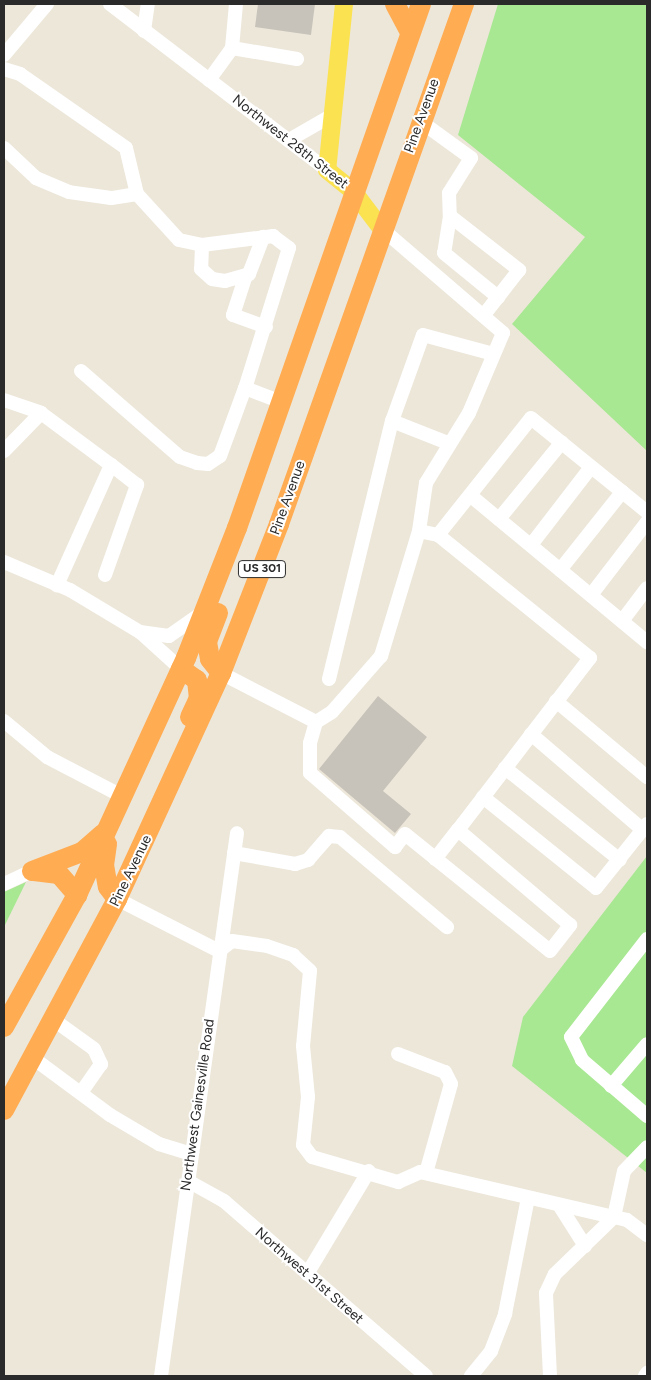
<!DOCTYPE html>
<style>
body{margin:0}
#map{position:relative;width:651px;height:1380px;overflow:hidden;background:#ede7da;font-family:Figtree,sans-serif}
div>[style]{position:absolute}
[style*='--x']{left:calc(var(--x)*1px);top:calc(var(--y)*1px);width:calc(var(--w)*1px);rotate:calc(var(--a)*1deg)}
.green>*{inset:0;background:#a8e892}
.building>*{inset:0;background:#c8c3ba}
.minor>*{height:14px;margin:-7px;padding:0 7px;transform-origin:7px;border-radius:7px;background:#fff}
.major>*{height:18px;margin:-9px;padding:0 9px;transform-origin:9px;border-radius:9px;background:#fbe251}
.highway>*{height:20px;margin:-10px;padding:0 10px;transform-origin:10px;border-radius:10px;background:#ffac53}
span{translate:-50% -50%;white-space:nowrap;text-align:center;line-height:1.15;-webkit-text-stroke:4px #fff;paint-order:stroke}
.shield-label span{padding:1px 4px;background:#fff;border:1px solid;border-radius:4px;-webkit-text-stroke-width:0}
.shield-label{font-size:12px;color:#2a2a2a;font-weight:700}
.street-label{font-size:14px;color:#2a2a2a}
.frame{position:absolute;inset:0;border:5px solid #2a2a2a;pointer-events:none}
</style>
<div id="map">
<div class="green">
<i style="clip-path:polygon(498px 4px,647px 4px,647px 451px,512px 324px,585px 237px,458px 135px)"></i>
<i style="clip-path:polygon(647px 856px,647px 1173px,512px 1066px,523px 1017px)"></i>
<i style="clip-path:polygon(26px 882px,4px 927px,4px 892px)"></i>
</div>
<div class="building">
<i style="clip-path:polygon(258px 4px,315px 4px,311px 35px,255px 27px)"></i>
<i style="clip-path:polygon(378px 696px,427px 737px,383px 791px,411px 814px,395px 833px,319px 769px)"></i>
</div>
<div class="minor">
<i style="--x:110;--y:4;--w:273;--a:37.4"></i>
<i style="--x:144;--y:31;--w:27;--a:-82"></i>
<i style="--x:232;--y:48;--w:66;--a:9.6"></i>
<i style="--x:4;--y:55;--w:67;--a:-49.9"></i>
<i style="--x:4;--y:69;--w:17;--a:17"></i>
<i style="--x:20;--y:74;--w:129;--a:34.9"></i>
<i style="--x:126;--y:148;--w:47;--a:76.6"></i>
<i style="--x:137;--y:194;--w:26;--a:171"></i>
<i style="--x:111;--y:198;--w:42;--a:-171.9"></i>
<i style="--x:69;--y:192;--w:36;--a:-157"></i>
<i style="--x:36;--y:178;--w:44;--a:-136.8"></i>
<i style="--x:209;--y:80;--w:39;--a:-54"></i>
<i style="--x:232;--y:48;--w:44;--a:-84.8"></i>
<i style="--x:420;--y:121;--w:63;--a:36"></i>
<i style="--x:471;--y:158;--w:41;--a:122.2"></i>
<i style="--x:449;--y:193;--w:23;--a:88"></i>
<i style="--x:450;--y:216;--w:88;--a:38"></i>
<i style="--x:519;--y:270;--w:58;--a:128"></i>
<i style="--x:289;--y:140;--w:46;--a:-29.9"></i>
<i style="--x:137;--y:194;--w:62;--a:47.6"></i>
<i style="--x:179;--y:240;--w:24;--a:12"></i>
<i style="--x:202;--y:245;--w:72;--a:-7.2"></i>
<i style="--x:273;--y:236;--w:20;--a:37"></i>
<i style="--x:289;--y:248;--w:147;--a:107.4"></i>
<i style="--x:245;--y:388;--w:40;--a:21"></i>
<i style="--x:450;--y:216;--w:37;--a:99"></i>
<i style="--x:444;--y:253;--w:70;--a:39.2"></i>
<i style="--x:381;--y:228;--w:161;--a:40.7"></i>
<i style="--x:503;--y:333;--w:87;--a:113"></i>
<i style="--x:469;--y:413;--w:82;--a:121.6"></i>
<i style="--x:426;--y:483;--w:49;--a:98.3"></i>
<i style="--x:202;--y:245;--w:24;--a:92"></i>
<i style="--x:201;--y:269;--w:15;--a:42"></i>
<i style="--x:212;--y:279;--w:13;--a:9"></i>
<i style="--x:225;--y:281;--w:25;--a:-16"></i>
<i style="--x:249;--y:274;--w:40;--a:-69"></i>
<i style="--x:245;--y:278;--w:39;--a:108"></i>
<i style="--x:233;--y:315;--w:35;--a:20"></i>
<i style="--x:81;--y:371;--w:131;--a:41"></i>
<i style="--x:180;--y:457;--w:18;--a:19"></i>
<i style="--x:197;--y:463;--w:11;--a:5"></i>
<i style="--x:208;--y:464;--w:14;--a:-34"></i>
<i style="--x:220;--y:456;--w:72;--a:-69.8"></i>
<i style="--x:4;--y:400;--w:39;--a:19"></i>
<i style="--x:392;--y:421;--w:60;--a:21.4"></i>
<i style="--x:4;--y:451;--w:53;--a:-45.8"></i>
<i style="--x:41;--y:413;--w:87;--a:36.6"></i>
<i style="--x:111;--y:465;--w:132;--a:114.2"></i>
<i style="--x:471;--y:496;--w:229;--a:39.7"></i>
<i style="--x:499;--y:519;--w:99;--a:-50.7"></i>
<i style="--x:438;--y:535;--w:149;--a:-51.5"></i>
<i style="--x:531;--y:418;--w:149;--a:39"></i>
<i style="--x:531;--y:545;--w:98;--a:-52.4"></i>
<i style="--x:4;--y:562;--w:72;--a:23"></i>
<i style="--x:70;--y:590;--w:82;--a:31"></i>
<i style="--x:560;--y:570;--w:100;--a:-51.5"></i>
<i style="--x:105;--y:575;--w:96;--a:-70.4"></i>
<i style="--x:137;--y:485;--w:33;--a:-142"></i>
<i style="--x:591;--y:595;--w:92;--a:-52.5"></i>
<i style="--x:622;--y:621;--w:41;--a:-52.9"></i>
<i style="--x:181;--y:669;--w:55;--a:-137.9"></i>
<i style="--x:140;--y:632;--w:29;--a:8"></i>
<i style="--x:169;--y:636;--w:40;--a:-34.9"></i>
<i style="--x:221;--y:673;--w:107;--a:27.3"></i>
<i style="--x:316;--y:722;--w:22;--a:106"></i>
<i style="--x:310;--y:743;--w:30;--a:90"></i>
<i style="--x:310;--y:773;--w:113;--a:41"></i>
<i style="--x:395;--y:847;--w:16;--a:-52"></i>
<i style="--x:405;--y:834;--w:186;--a:38.9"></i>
<i style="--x:550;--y:951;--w:33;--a:-52"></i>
<i style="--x:570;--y:925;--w:147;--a:-139.7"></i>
<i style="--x:458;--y:830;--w:217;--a:-52.5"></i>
<i style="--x:590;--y:658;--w:196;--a:-141"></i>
<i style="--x:438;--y:535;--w:19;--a:-168"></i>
<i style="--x:419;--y:531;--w:131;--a:106.9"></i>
<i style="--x:381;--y:656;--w:74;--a:131.2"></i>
<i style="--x:332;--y:712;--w:19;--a:148"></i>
<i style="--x:329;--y:679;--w:266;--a:-76.3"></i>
<i style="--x:392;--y:421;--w:91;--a:-70.2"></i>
<i style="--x:423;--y:335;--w:73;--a:15"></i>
<i style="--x:556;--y:701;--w:119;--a:39.9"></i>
<i style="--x:4;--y:721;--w:56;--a:39.9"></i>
<i style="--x:47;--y:757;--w:87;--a:27.5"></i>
<i style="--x:531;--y:734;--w:148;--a:40.6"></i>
<i style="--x:505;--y:768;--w:147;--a:38.7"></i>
<i style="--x:483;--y:797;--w:145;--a:38.8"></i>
<i style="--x:596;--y:888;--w:82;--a:-51.4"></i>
<i style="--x:234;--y:853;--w:62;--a:10.2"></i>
<i style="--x:295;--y:864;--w:14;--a:-17"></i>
<i style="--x:308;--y:860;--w:32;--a:-49"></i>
<i style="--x:329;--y:836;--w:11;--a:5"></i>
<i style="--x:340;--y:837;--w:140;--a:40.1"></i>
<i style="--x:435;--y:859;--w:37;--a:-52"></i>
<i style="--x:4;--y:884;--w:31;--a:-25"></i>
<i style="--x:117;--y:899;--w:114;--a:27"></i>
<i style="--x:647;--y:939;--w:124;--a:127.8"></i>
<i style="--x:571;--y:1037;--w:25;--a:64"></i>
<i style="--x:582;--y:1060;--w:86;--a:40.7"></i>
<i style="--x:219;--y:951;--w:16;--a:-38"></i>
<i style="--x:232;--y:941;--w:35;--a:8"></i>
<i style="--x:267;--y:946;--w:28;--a:19"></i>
<i style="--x:293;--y:955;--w:23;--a:43"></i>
<i style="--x:310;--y:971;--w:75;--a:95.3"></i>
<i style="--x:303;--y:1046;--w:51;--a:84.4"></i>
<i style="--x:308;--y:1097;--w:48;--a:95.9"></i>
<i style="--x:303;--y:1145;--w:15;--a:53"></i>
<i style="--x:312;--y:1157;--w:90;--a:16.2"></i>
<i style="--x:398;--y:1182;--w:24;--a:-24"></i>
<i style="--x:420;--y:1172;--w:199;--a:13.1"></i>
<i style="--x:614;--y:1217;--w:47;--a:-77.7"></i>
<i style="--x:624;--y:1171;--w:33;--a:-46"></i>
<i style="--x:54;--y:1020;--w:49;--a:35.9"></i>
<i style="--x:94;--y:1049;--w:17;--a:65"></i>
<i style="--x:101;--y:1064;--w:35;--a:125"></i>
<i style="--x:398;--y:1054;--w:50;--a:21"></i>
<i style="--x:445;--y:1072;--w:13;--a:63"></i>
<i style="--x:451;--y:1084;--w:92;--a:105.7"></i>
<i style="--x:33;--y:1058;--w:96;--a:36.5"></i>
<i style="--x:110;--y:1115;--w:57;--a:30.6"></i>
<i style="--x:159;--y:1144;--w:34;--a:17"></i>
<i style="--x:611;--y:1086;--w:55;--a:-49.4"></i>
<i style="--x:188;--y:1181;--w:41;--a:29.1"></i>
<i style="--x:224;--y:1201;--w:267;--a:40.9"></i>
<i style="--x:561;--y:1208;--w:45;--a:57.7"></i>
<i style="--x:307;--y:1274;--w:120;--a:-59"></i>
<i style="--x:161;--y:1376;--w:548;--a:-82.03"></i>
<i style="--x:471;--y:1376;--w:32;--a:-51"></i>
<i style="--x:491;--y:1351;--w:40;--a:-69"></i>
<i style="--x:505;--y:1314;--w:118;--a:-78.8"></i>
<i style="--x:550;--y:1376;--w:83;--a:-92.8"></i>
<i style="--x:546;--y:1293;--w:21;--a:-65"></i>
<i style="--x:555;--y:1274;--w:82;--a:-44"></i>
<i style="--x:614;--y:1217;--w:13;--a:13"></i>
<i style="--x:627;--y:1220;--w:25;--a:37"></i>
<i style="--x:645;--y:1376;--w:4;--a:-56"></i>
</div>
<div class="major">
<i style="--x:344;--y:4;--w:167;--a:95.8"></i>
<i style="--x:327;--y:170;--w:33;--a:39"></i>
<i style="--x:353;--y:191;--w:46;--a:52.9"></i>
</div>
<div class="highway">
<i style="--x:395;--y:4;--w:32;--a:62"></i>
<i style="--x:218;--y:613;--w:31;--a:111"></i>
<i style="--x:207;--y:642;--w:17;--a:80"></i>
<i style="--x:210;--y:659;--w:18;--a:52"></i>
<i style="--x:181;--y:669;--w:19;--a:35"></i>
<i style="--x:197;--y:680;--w:18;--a:84"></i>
<i style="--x:199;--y:698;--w:21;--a:115"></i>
<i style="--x:107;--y:844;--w:21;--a:98"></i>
<i style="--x:104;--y:865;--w:22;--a:80"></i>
<i style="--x:108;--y:887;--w:15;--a:53"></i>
<i style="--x:32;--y:871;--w:53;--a:-20.8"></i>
<i style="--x:82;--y:852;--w:28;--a:-41"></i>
<i style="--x:34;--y:871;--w:25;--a:7"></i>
<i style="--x:59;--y:874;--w:28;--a:49"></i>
<i style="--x:4;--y:1027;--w:151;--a:-61.1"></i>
<i style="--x:77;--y:895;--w:261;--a:-65.3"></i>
<i style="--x:186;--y:658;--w:140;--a:-68.6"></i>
<i style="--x:237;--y:528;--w:555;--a:-70.65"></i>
<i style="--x:4;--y:1110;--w:239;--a:-61.8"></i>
<i style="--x:117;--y:899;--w:249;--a:-65.3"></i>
<i style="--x:221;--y:673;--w:160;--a:-68.7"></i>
<i style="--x:279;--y:524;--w:552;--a:-70.42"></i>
</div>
<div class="shield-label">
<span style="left:262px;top:569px">US 301</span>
</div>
<div class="street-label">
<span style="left:422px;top:116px;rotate:-70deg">Pine Avenue</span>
<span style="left:290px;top:142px;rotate:38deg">Northwest 28th Street</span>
<span style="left:288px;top:498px;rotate:-70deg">Pine Avenue</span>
<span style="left:131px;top:871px;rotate:-64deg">Pine Avenue</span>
<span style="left:198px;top:1105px;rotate:-82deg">Northwest Gainesville Road</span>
<span style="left:309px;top:1276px;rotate:41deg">Northwest 31st Street</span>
</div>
<div class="frame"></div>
</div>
